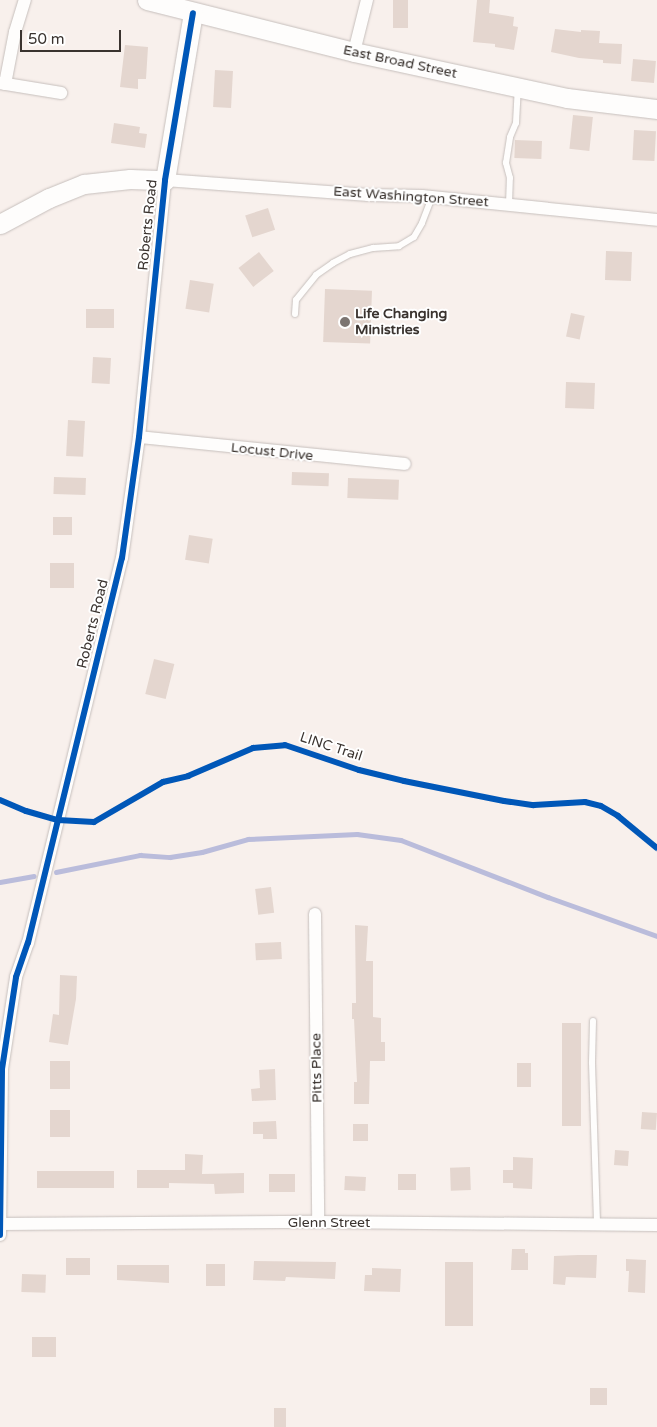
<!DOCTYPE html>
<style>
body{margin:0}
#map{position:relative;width:657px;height:1427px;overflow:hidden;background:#f8f0ec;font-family:"Varela Round",sans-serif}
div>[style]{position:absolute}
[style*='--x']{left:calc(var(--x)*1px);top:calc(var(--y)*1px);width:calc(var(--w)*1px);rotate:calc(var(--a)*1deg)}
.stream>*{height:4.5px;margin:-2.25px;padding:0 2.25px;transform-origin:2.25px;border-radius:2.25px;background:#babcdb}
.building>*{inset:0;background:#e4d6cf;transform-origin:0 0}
.roads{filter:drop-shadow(0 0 1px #c6bfbc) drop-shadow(0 0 1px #c6bfbc)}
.lane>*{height:6px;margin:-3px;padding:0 3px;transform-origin:3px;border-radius:3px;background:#fefdfc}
.street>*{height:12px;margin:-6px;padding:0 6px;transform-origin:6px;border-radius:6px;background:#fefdfc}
.secondary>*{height:19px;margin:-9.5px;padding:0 9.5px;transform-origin:9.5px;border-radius:9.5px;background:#fefdfc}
.cycleway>*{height:6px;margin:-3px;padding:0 3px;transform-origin:3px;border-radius:3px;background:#0057b8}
.dots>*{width:14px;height:14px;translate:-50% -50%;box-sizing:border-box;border:2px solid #fff;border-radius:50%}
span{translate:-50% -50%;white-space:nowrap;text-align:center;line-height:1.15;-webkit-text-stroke:4px #fff;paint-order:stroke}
.street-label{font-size:14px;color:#3a332f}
.poi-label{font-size:14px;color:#3a332f;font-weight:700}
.left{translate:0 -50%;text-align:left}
.scale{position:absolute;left:20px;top:30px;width:101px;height:22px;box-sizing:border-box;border:2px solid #3a332f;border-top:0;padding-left:6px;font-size:15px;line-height:18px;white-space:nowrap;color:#3a332f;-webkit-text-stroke:4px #fff;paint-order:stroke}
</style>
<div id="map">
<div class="stream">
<i style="--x:56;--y:872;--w:86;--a:-11.4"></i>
<i style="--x:140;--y:855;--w:30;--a:4"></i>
<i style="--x:170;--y:857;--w:32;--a:-9"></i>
<i style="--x:202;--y:852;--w:48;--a:-15.8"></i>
<i style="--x:248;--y:839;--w:109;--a:-2.6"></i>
<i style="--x:357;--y:834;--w:44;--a:7.8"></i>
<i style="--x:401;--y:840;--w:158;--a:21.2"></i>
<i style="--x:548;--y:897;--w:116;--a:19.7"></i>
<i style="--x:0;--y:882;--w:34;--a:-10"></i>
</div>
<div class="building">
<i style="left:393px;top:0;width:15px;height:28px"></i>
<i style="clip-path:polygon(477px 0,490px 0,489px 13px,514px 17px,513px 26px,518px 27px,514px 50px,495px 47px,495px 44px,473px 42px)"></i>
<i style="clip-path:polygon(555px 29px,581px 32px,581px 30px,600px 31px,599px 43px,622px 44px,621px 64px,603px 63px,603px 60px,579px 58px,551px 52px)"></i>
<i style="clip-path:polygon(125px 45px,148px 47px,146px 79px,138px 79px,138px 89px,120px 87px)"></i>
<i style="left:633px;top:59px;width:23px;height:22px;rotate:5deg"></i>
<i style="left:215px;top:70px;width:18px;height:37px;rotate:3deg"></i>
<i style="left:573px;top:115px;width:20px;height:34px;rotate:6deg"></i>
<i style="clip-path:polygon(114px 123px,140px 127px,139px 133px,147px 134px,145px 148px,111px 143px)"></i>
<i style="left:634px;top:130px;width:22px;height:30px;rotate:3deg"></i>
<i style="left:515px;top:140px;width:27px;height:18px;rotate:2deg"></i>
<i style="left:268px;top:208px;width:23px;height:24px;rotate:72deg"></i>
<i style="left:606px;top:251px;width:26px;height:29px;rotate:2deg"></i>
<i style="left:259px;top:252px;width:24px;height:26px;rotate:52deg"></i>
<i style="left:190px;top:280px;width:24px;height:29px;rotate:9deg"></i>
<i style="left:325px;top:289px;width:47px;height:53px;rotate:2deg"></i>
<i style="left:86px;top:309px;width:28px;height:19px"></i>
<i style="left:571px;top:313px;width:14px;height:24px;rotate:12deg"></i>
<i style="left:93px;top:357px;width:18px;height:26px;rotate:3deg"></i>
<i style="left:566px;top:382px;width:29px;height:26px;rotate:2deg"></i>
<i style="left:68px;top:420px;width:17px;height:36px;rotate:3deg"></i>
<i style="left:292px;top:472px;width:37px;height:13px;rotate:2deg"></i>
<i style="left:54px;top:477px;width:32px;height:17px;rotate:2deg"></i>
<i style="left:348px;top:478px;width:51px;height:20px;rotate:2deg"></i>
<i style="left:53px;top:517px;width:19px;height:18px"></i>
<i style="left:189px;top:535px;width:24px;height:25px;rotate:9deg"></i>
<i style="left:50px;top:563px;width:24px;height:25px"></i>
<i style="left:154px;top:659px;width:21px;height:36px;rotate:14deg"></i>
<i style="left:271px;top:887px;width:26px;height:16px;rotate:83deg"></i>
<i style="clip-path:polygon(355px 925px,368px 926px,366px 961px,373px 961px,373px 1017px,381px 1018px,381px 1042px,385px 1042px,385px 1061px,370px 1061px,369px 1104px,354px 1104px,354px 1082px,357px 1082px,354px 1019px,352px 1019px,352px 1003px,356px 1003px)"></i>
<i style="left:281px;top:942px;width:17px;height:26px;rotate:87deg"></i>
<i style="clip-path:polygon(60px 975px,77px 976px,76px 999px,68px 1045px,49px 1042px,53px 1014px,59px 1015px)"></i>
<i style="left:562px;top:1023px;width:19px;height:103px"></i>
<i style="left:70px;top:1061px;width:28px;height:20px;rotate:90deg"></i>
<i style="left:517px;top:1063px;width:14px;height:24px"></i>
<i style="clip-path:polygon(275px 1069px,276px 1100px,252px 1101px,251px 1089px,260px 1088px,259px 1070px)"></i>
<i style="left:50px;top:1110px;width:20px;height:27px"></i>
<i style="left:642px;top:1112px;width:15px;height:17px;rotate:4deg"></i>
<i style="clip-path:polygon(276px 1121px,277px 1139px,263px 1139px,263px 1134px,253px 1134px,253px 1122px)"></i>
<i style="left:353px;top:1124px;width:15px;height:17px"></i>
<i style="left:615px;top:1150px;width:14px;height:15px;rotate:4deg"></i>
<i style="clip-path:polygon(185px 1154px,203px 1155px,202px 1174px,244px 1173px,244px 1193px,215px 1194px,214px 1184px,169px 1183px,169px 1188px,137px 1188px,137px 1170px,185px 1170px)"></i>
<i style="clip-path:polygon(513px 1157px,533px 1158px,532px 1189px,513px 1188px,513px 1183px,503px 1183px,503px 1170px,513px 1170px)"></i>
<i style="left:470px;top:1167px;width:23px;height:20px;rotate:88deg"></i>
<i style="left:37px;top:1171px;width:77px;height:17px"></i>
<i style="left:295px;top:1174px;width:18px;height:26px;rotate:90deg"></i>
<i style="left:398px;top:1174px;width:18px;height:16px"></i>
<i style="left:345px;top:1176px;width:21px;height:14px;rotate:3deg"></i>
<i style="clip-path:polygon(512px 1249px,525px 1249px,525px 1253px,528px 1253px,528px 1270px,511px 1270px)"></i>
<i style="clip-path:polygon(578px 1255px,597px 1255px,596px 1278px,566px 1277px,565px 1285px,553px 1284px,554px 1256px)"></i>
<i style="left:90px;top:1258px;width:17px;height:24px;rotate:90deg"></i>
<i style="clip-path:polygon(626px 1259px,646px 1260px,645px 1293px,628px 1292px,629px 1271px,626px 1271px)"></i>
<i style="clip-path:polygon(254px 1261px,336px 1262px,335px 1279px,286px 1277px,285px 1281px,253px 1280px)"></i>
<i style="left:445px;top:1262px;width:28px;height:64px"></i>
<i style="left:206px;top:1264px;width:19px;height:22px"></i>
<i style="clip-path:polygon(117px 1265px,169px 1265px,169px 1283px,117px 1280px)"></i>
<i style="clip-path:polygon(372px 1268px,401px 1269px,400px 1292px,364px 1291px,365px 1275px,372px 1275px)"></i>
<i style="left:22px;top:1274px;width:24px;height:18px;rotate:2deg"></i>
<i style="left:56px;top:1337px;width:20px;height:24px;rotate:90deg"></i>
<i style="left:607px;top:1388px;width:17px;height:17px;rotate:90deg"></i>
<i style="left:274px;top:1408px;width:12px;height:19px"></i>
</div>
<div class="roads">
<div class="lane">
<i style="--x:509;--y:204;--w:26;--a:-88"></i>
<i style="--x:510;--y:178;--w:16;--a:-105"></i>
<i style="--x:506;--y:163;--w:26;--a:-81"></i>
<i style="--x:510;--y:137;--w:15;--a:-67"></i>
<i style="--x:516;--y:123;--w:33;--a:-87"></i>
<i style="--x:295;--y:314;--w:14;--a:-86"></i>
<i style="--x:296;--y:300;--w:32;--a:-51"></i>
<i style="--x:316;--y:275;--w:21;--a:-35"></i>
<i style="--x:333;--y:263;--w:19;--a:-28"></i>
<i style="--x:350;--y:254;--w:24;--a:-15"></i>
<i style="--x:373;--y:248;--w:26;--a:-4"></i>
<i style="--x:399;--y:246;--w:17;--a:-31"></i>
<i style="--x:414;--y:237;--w:16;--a:-60"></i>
<i style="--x:422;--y:223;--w:28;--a:-69"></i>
<i style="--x:593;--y:1021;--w:42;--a:91.4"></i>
<i style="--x:592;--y:1063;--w:162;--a:88.2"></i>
</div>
<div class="street">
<i style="--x:354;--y:52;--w:54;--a:-76"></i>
<i style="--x:0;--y:83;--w:62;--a:9.3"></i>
<i style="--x:5;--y:84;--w:53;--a:-79.1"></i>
<i style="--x:15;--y:32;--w:34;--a:-73"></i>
<i style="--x:139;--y:437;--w:267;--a:5.8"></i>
<i style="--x:315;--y:914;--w:308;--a:89.4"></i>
<i style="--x:0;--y:1224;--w:318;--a:-0.4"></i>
<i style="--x:318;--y:1222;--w:339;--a:0.5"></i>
<i style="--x:0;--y:1235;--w:166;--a:-89.3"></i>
<i style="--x:2;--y:1069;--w:93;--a:-81.3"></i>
<i style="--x:16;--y:977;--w:36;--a:-71"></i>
<i style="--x:28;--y:943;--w:396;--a:-76.3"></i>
<i style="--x:122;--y:558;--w:122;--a:-82"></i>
<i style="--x:139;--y:437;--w:258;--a:-84.2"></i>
<i style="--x:165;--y:180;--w:204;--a:4.2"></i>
<i style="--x:368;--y:195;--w:54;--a:1.1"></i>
<i style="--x:422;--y:196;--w:236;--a:5.8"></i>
</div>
<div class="secondary">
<i style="--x:147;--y:0;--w:213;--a:14.1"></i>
<i style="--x:354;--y:52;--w:218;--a:12.2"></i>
<i style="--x:567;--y:98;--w:91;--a:7"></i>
<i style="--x:0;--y:224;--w:55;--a:-28"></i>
<i style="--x:49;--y:198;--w:38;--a:-22"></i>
<i style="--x:84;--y:184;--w:46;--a:-6.2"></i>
<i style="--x:130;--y:179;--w:35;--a:2"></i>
<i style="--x:165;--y:180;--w:169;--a:-80.5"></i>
</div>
</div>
<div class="cycleway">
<i style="--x:0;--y:800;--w:28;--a:23"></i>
<i style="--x:26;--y:811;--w:33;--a:16"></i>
<i style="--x:58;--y:820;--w:36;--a:3"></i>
<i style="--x:94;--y:822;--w:80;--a:-30.1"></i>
<i style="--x:163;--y:782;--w:26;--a:-13"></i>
<i style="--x:188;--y:776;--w:71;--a:-23.3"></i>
<i style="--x:253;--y:748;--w:32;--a:-5"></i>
<i style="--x:285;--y:745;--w:78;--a:18.7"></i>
<i style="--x:359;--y:770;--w:46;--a:13.7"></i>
<i style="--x:404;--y:781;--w:102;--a:11.3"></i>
<i style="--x:504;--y:801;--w:30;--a:8"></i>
<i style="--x:534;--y:805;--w:51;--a:-3.4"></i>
<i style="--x:585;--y:802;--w:16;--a:14"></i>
<i style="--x:601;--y:806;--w:20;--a:30"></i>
<i style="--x:618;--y:816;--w:50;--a:39.4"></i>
<i style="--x:0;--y:1235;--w:166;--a:-89.3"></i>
<i style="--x:2;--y:1069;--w:93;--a:-81.3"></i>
<i style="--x:16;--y:977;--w:36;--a:-71"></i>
<i style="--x:28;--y:943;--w:396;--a:-76.3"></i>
<i style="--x:122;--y:558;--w:122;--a:-82"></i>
<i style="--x:139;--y:437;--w:258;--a:-84.2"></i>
<i style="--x:165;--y:180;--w:169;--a:-80.5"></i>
</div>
<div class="dots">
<i style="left:345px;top:322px;background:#7c7571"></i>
</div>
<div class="street-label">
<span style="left:400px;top:62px;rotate:12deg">East Broad Street</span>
<span style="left:411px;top:197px;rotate:4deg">East Washington Street</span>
<span style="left:148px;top:225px;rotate:-84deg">Roberts Road</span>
<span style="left:272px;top:452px;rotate:6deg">Locust Drive</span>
<span style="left:93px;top:624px;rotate:-76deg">Roberts Road</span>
<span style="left:331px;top:747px;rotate:18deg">LINC Trail</span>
<span style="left:317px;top:1068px;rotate:-91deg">Pitts Place</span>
<span style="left:329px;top:1223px">Glenn Street</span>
</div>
<div class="poi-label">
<span class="left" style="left:355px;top:322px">Life Changing<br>Ministries</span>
</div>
<div class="scale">50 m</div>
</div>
